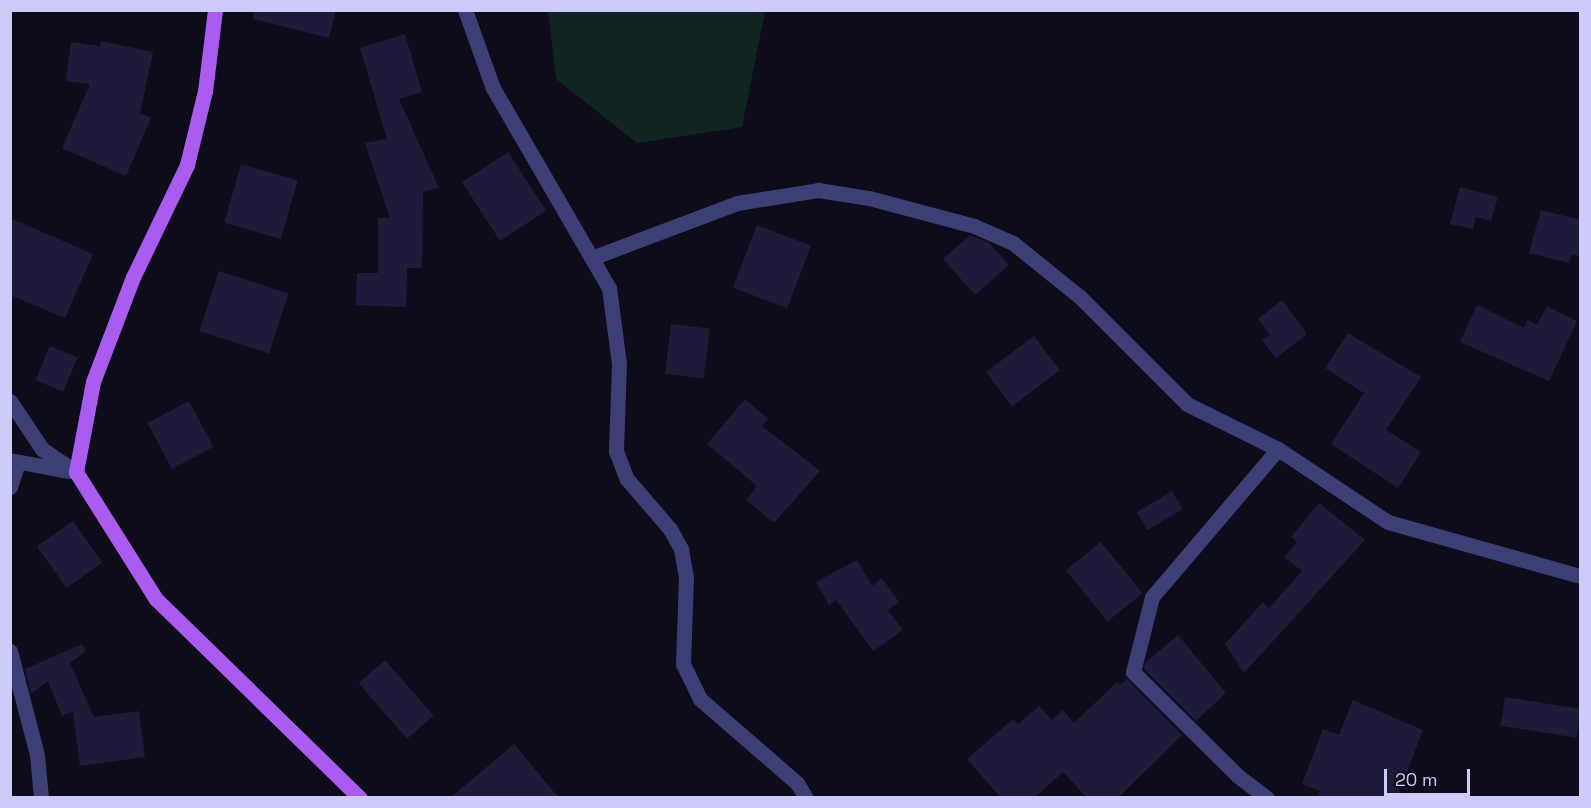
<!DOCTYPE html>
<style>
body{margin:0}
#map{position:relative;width:1591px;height:808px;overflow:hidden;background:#0e0c1a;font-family:"Space Grotesk",sans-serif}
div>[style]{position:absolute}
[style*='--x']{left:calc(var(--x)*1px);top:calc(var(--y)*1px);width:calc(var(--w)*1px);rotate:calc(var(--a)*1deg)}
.green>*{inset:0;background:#102421}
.building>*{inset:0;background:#1e1a3a;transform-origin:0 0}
.minor>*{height:15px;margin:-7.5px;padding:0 7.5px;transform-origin:7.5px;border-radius:7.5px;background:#3c3f75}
.major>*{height:15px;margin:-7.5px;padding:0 7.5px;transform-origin:7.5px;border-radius:7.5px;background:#ab5cf0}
span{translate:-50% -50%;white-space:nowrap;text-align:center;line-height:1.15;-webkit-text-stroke:4.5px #0e0c1a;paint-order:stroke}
.frame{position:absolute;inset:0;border:12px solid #cccbfa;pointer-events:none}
.scale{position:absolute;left:1384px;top:769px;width:86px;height:27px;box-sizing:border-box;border:3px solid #cccbfa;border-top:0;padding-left:8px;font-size:18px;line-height:21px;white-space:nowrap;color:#cccbfa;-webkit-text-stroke:4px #0e0c1a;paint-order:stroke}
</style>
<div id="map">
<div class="green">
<i style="clip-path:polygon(548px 11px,765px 11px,742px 127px,637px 143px,556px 79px)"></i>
</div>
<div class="building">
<i style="clip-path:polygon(254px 10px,336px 10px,329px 38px,253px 19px)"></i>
<i style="clip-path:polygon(405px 34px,422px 92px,399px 99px,439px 188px,423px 192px,422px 268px,407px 268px,406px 307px,356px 305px,357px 273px,378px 273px,378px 218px,390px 218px,365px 143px,387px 139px,360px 48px)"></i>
<i style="clip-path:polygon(101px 41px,153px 52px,140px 113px,151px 118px,126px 176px,62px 148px,90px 84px,66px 81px,71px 42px,100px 46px)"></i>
<i style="left:508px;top:152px;width:70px;height:55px;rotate:57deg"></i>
<i style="left:241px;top:164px;width:59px;height:61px;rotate:16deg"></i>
<i style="clip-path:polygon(1460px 187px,1498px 197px,1491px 221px,1476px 217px,1473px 229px,1450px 224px)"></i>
<i style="clip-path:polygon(1541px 210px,1581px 220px,1581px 256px,1572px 255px,1569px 263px,1529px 253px)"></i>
<i style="clip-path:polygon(10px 218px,93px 254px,65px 318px,10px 295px)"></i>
<i style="left:757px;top:225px;width:58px;height:67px;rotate:21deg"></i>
<i style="clip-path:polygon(970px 235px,989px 243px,1009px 265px,975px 295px,943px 259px)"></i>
<i style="left:219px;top:271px;width:73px;height:63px;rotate:18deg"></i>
<i style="clip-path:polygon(1282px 300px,1307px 334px,1276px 358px,1262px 340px,1270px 335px,1258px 319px)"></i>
<i style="clip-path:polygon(1477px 305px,1524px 328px,1528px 320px,1537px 325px,1547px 306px,1577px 321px,1549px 381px,1460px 342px)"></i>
<i style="left:671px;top:324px;width:39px;height:50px;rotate:7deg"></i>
<i style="clip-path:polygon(1348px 333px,1421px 377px,1386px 430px,1421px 452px,1398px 488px,1331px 444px,1364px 393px,1325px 368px)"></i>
<i style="left:1034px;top:336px;width:43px;height:60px;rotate:53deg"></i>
<i style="left:50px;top:346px;width:30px;height:37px;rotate:23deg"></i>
<i style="clip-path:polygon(745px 399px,768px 419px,762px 426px,820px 471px,774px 523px,746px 500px,757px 486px,707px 444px)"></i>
<i style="left:189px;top:401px;width:52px;height:47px;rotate:62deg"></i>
<i style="left:1172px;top:491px;width:21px;height:41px;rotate:59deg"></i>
<i style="clip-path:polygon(1319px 503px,1365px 540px,1244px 673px,1225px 644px,1263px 602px,1269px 608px,1302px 571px,1284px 557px,1297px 542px,1291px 537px)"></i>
<i style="left:73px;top:521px;width:51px;height:44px;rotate:55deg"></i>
<i style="left:1101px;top:542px;width:66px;height:45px;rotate:51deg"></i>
<i style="clip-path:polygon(857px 560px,872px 586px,882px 578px,899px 602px,888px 610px,903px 630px,873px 651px,836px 600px,829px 605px,816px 582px)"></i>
<i style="clip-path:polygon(1178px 635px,1226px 693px,1196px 721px,1144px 669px,1145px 663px)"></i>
<i style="clip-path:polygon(82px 644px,86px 651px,70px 663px,94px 717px,139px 711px,145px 757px,80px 766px,73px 711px,62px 716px,48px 681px,31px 694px,25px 669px)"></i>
<i style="left:385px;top:660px;width:74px;height:35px;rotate:49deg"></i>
<i style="clip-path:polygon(1127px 679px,1182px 735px,1118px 798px,1087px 798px,1063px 772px,1034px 798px,1001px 798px,967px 759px,1013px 719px,1018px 724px,1039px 706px,1052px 720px,1063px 710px,1074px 723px,1117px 682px,1120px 685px)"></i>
<i style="left:1505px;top:697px;width:77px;height:29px;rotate:9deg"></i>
<i style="clip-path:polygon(1353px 700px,1423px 730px,1397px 798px,1317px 798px,1320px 791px,1302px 784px,1323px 729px,1339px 735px)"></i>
<i style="clip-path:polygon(514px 744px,559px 798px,450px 798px)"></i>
</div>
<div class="minor">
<i style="--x:465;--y:10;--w:83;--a:70.3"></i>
<i style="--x:493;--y:88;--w:231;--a:59.9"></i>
<i style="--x:609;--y:288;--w:77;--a:82.5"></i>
<i style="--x:619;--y:364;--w:87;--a:92"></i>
<i style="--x:616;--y:451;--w:30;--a:69"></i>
<i style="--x:627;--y:479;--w:66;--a:49.3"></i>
<i style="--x:670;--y:529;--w:23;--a:61"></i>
<i style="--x:681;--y:549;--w:28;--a:80"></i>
<i style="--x:686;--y:577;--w:87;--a:92"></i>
<i style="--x:683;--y:664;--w:39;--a:64"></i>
<i style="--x:700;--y:699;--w:128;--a:40.9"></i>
<i style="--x:797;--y:783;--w:17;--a:59"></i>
<i style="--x:594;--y:257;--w:153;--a:-20.7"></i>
<i style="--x:737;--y:203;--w:82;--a:-9.1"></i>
<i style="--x:818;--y:190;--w:52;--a:8.9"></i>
<i style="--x:869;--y:198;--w:109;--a:14.9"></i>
<i style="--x:974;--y:226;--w:43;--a:23.6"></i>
<i style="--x:1013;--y:243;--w:86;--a:38.9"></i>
<i style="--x:1080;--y:297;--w:151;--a:45"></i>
<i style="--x:1187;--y:404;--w:102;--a:26.3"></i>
<i style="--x:1278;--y:449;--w:132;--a:33.6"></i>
<i style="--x:1388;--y:522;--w:199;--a:15.7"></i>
<i style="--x:10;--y:401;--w:58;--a:56.3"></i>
<i style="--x:42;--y:449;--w:41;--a:34.1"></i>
<i style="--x:10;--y:460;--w:60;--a:10.6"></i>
<i style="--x:10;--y:487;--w:26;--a:-72"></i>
<i style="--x:10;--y:651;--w:107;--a:75.4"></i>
<i style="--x:37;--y:755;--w:43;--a:84.7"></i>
<i style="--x:1267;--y:798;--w:36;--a:-143"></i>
<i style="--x:1238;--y:776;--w:148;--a:-135.3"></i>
<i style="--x:1133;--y:672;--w:77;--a:-75.8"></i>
<i style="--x:1152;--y:597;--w:194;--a:-49.6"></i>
</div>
<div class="major">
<i style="--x:215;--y:10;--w:82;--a:97"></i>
<i style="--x:205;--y:91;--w:76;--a:103.7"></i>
<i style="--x:187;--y:165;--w:124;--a:115.7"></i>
<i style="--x:133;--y:277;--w:112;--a:110.9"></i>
<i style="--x:93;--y:382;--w:92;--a:100.7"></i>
<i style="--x:76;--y:472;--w:150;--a:57.8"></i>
<i style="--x:156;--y:599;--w:285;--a:44.3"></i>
</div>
<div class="frame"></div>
<div class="scale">20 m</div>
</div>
